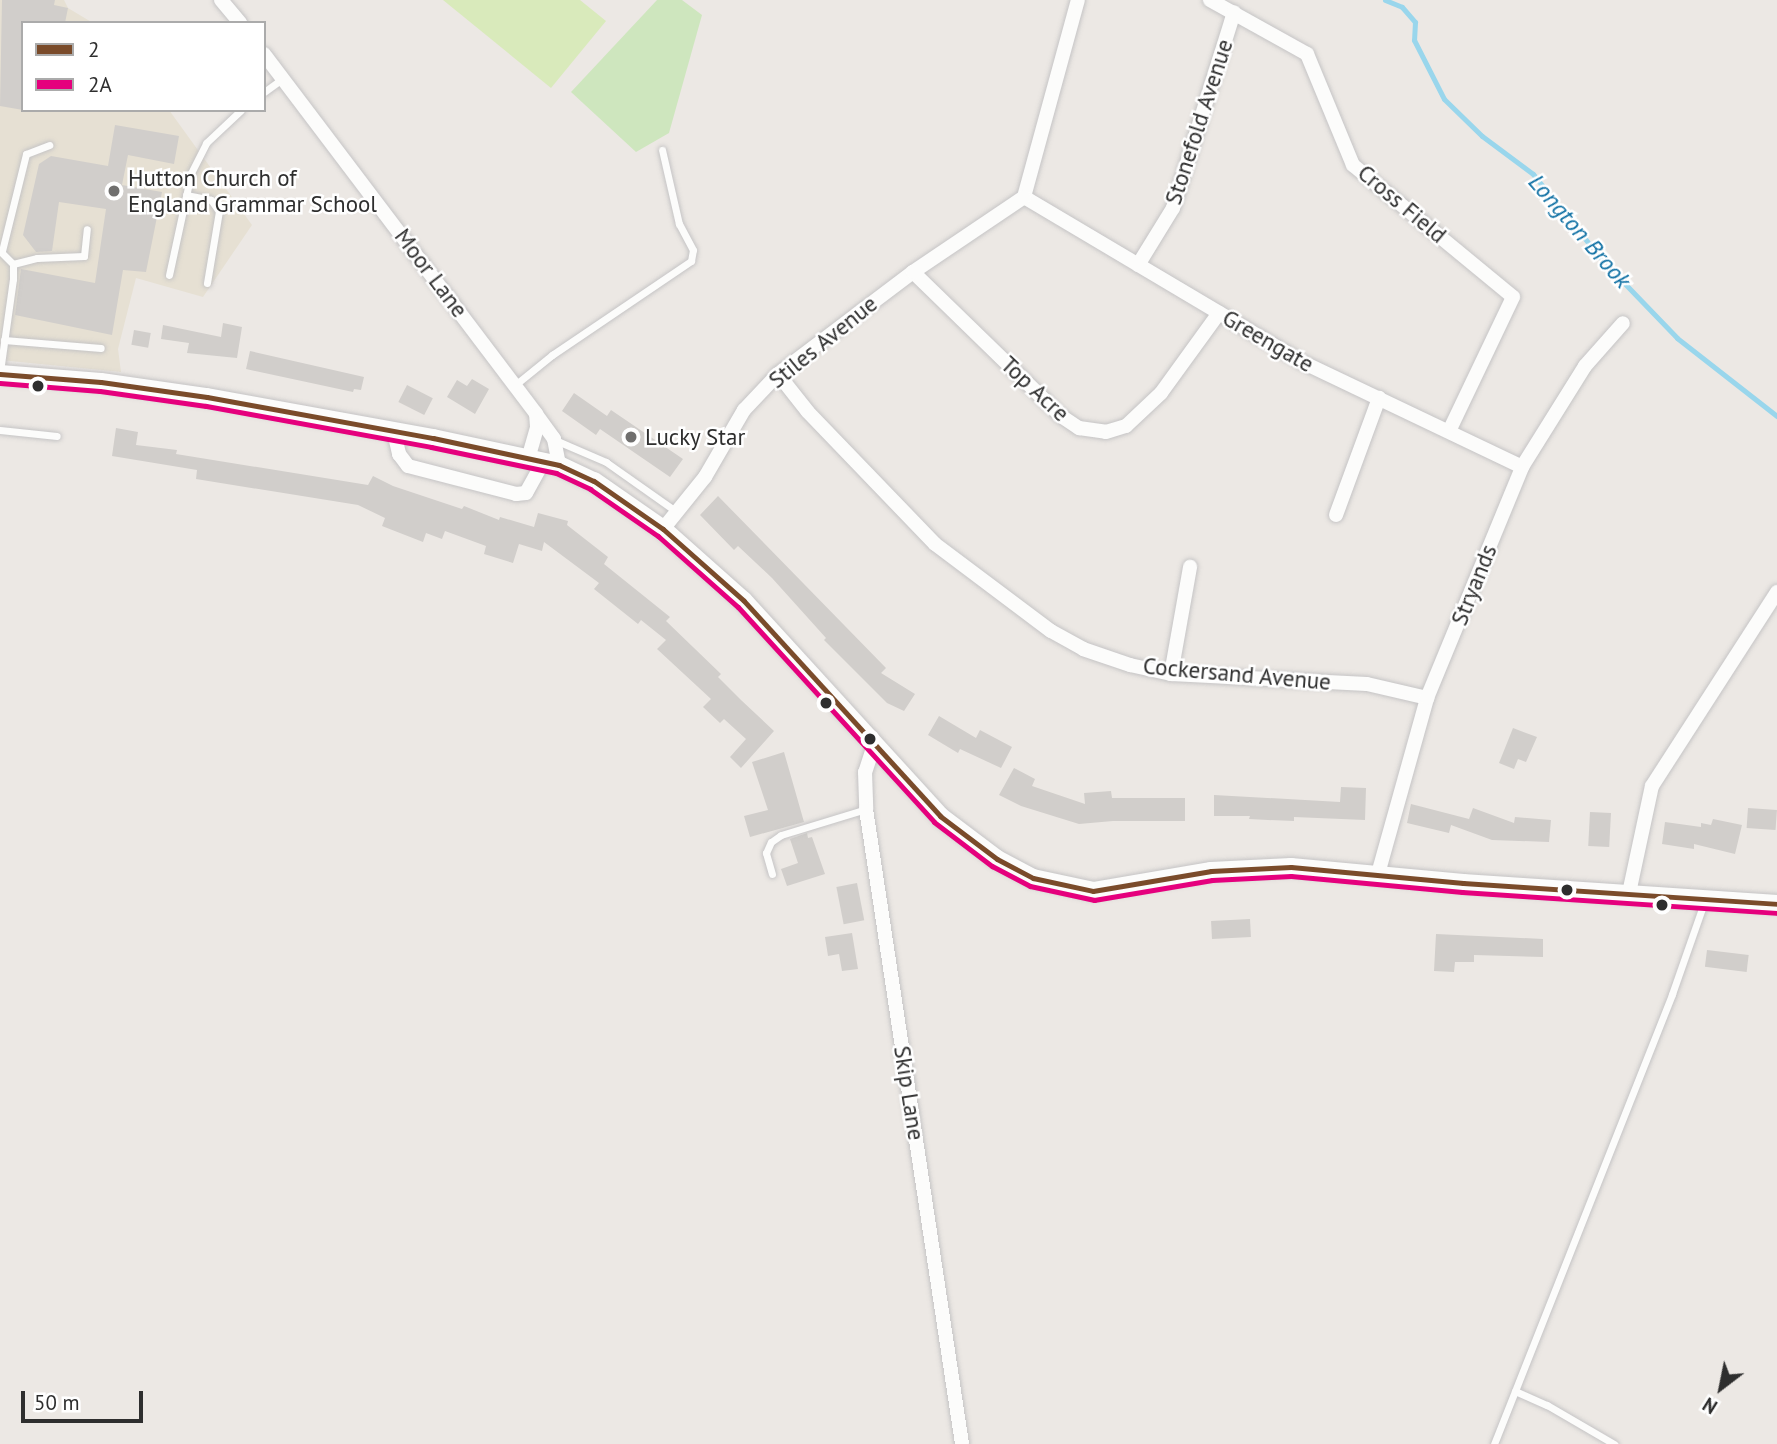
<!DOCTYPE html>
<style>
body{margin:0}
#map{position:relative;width:1777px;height:1444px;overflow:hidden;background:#ece8e4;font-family:"PT Sans",sans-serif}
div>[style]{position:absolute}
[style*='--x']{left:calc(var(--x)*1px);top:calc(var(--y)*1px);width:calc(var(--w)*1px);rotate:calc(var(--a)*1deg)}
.education>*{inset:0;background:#e6e0d3}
.green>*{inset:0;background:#cee6be}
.pitch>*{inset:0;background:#d9eabb}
.stream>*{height:5px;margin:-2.5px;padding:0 2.5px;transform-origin:2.5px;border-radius:2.5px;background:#99d6ec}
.building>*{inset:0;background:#d1cecb;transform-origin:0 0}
.roads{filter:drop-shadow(0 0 2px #c5c4c5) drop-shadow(0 0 2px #c5c4c5)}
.service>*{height:7px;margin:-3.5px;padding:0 3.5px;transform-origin:3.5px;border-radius:3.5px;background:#fcfcfb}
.minor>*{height:14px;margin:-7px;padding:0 7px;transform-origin:7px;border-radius:7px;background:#fcfcfb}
.tertiary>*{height:18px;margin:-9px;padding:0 9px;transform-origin:9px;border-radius:9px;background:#fcfcfb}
.bus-1>*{height:5px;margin:-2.5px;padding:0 2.5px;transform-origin:2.5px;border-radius:2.5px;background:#7a4b2a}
.bus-2>*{height:5px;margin:-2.5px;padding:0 2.5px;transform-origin:2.5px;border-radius:2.5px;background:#e5007d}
.dots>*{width:19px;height:19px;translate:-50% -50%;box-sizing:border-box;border:4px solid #fff;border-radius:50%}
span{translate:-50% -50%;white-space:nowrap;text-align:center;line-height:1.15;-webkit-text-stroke:5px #fff;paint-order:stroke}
.street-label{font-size:23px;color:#2e2e2e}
.poi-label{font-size:23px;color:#2e2e2e}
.left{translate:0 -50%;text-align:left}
.water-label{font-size:24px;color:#0d6fa3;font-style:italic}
.legend{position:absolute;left:21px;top:21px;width:245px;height:91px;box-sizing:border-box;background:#fff;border:2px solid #ababab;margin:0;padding:9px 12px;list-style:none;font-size:21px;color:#2e2e2e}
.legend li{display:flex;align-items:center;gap:14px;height:35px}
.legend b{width:35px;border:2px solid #ababab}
.north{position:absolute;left:1686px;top:1353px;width:70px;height:70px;-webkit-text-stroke:5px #fff;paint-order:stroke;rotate:212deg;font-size:19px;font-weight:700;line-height:28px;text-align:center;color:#2e2e2e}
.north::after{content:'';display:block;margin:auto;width:24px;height:32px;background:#2e2e2e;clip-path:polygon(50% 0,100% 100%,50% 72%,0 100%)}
.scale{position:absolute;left:21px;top:1391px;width:122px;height:32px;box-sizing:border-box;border:4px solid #2e2e2e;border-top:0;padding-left:9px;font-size:21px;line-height:24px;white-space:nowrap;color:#2e2e2e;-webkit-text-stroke:5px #fff;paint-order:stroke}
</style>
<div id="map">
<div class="education">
<i style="clip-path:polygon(0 0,64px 0,68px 8px,93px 23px,23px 23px,23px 110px,169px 110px,252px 225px,203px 297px,136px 278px,118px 349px,121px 372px,0 360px)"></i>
</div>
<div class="green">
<i style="clip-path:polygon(657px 0,682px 0,702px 15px,669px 133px,636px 152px,571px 92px)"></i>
</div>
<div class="pitch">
<i style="clip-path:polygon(443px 0,580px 0,606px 21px,551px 88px)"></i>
</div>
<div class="stream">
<i style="--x:1385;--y:0;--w:18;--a:22"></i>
<i style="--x:1402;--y:7;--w:20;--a:49"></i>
<i style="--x:1415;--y:22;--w:18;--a:93"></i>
<i style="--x:1414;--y:40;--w:66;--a:63"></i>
<i style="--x:1444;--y:99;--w:53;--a:44.2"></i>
<i style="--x:1482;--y:136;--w:64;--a:36.7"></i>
<i style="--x:1533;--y:174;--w:112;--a:51.2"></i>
<i style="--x:1603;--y:261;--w:107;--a:46.1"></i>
<i style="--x:1677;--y:338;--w:127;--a:38"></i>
</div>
<div class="building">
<i style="clip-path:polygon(2px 0,55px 0,54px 5px,68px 8px,65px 23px,23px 23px,23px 110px,0 106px)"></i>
<i style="clip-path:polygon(115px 125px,179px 136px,174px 164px,128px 155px,122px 185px,162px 192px,146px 272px,123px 270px,112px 335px,15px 315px,21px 269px,95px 283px,106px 209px,59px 202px,52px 251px,36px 252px,23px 235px,39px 164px,51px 156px,108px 166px)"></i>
<i style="clip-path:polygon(223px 323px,242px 327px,237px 358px,187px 353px,189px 343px,161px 339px,163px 325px,221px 337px)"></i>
<i style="left:134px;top:330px;width:17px;height:15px;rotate:10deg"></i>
<i style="clip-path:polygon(250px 351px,364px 377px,361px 390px,354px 389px,353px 392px,246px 369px)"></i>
<i style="clip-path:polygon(472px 379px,489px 389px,475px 414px,447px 397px,457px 380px,467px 386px)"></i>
<i style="left:407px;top:385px;width:29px;height:19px;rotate:27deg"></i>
<i style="clip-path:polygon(574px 393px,607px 416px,611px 410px,683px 459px,670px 477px,600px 429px,596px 435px,562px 411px)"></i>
<i style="clip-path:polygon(116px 428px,138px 432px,136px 445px,177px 450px,176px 454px,368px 485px,373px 476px,393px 486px,462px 509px,464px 506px,499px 520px,500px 517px,534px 527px,538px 513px,568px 521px,567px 525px,608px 557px,604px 564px,670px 617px,666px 621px,721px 674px,718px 677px,741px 700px,774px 731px,741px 768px,730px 757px,746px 739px,724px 719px,720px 723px,703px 707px,711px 699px,657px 649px,666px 640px,641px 620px,638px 624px,594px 589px,599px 583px,544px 542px,542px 551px,519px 544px,513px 563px,484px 554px,486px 546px,445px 531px,442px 539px,426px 533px,423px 542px,382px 526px,385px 518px,358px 505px,196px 479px,197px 470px,112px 456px)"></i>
<i style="clip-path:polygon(718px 496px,886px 668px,881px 673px,915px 694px,904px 711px,887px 703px,824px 640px,826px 638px,772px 578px,738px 546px,734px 550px,700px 515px)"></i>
<i style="clip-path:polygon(939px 716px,976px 738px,980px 730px,1012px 747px,1001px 768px,960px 749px,958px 753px,928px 735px)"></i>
<i style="clip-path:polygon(1513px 728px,1537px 737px,1526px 762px,1518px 759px,1514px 769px,1499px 763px)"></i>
<i style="clip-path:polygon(784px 752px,804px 822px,750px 837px,744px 816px,768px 810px,752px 762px)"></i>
<i style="clip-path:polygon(1014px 768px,1035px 779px,1032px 786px,1085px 804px,1084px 793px,1111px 791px,1112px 798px,1185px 798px,1185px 821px,1113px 821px,1079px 824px,1021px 806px,999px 795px)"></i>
<i style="clip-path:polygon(1341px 787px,1366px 788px,1365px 820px,1294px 817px,1294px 821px,1268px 820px,1249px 819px,1250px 816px,1214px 816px,1214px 795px,1340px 802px)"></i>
<i style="clip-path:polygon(1411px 804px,1469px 819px,1473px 808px,1514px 823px,1515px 817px,1551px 820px,1549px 842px,1492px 840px,1451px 825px,1449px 833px,1407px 823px)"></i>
<i style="left:1748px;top:808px;width:29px;height:20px;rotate:4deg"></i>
<i style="left:1590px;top:812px;width:21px;height:34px;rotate:3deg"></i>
<i style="clip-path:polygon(1713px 819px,1742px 825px,1735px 854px,1694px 844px,1694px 849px,1662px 844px,1665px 822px,1701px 827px,1701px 823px,1711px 825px)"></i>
<i style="clip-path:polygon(807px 833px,808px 838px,812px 837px,825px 874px,787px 886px,781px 869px,798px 863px,790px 839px)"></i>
<i style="left:857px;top:883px;width:38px;height:21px;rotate:79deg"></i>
<i style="left:1250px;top:919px;width:18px;height:39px;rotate:87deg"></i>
<i style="clip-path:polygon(852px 933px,858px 969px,842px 971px,839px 954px,828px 956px,825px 937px)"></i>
<i style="clip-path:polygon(1436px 934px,1543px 939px,1543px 957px,1474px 955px,1474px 962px,1455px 962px,1454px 972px,1434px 971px)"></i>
<i style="left:1707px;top:950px;width:42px;height:17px;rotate:7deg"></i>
</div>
<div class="roads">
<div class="service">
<i style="--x:264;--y:92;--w:24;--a:-36"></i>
<i style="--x:186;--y:195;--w:25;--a:11"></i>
<i style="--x:211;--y:200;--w:14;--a:54"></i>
<i style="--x:219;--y:211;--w:73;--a:99.5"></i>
<i style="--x:0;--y:251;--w:18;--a:45"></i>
<i style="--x:13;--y:264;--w:15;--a:90"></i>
<i style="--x:13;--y:279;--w:93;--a:98"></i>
<i style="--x:2;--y:251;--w:100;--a:-76.1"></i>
<i style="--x:26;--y:154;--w:25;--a:-21"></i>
<i style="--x:13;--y:264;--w:25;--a:-14"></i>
<i style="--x:37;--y:258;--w:47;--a:-2.4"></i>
<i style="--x:84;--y:256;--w:27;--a:-84"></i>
<i style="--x:169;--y:275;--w:104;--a:-77.8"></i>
<i style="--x:191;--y:173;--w:34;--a:-63"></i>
<i style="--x:206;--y:143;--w:48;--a:-43.3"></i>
<i style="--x:4;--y:340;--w:97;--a:4.7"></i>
<i style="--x:515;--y:385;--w:48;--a:-39"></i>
<i style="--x:552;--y:355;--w:168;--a:-34.1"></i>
<i style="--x:691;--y:261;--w:11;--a:-80"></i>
<i style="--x:693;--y:250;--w:30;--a:-118"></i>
<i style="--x:679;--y:224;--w:76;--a:-102.9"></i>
<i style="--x:0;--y:430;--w:57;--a:6"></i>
<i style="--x:555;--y:440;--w:56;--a:23.3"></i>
<i style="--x:606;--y:462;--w:87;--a:35.2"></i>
<i style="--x:772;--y:874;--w:22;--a:-106"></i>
<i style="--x:766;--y:853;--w:12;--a:-66"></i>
<i style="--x:771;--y:842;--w:12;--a:-35"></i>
<i style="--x:781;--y:835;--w:89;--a:-17"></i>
<i style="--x:1515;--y:1391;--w:35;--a:24"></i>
<i style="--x:1547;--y:1405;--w:78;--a:30.2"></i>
<i style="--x:1494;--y:1444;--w:484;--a:-68.4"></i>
<i style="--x:1672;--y:994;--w:100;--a:-70.7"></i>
</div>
<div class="minor">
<i style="--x:221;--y:0;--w:30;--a:50"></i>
<i style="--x:1210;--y:0;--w:111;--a:29.1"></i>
<i style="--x:1307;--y:54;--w:120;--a:67.5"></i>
<i style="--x:1353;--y:165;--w:207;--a:39.5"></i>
<i style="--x:1513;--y:297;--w:148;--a:115.5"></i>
<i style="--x:264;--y:54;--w:451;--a:52.9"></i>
<i style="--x:536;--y:414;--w:31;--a:54"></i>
<i style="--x:554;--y:439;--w:26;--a:79"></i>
<i style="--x:1024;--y:197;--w:321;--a:30.7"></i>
<i style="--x:1300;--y:361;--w:246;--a:25.5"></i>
<i style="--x:1024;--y:197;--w:204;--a:-74.7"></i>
<i style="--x:1138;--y:265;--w:67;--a:-58.4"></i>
<i style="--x:1173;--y:208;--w:205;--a:-72.7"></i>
<i style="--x:913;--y:272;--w:206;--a:44.2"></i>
<i style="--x:1061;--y:416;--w:22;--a:34"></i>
<i style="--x:1079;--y:428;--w:27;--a:8"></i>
<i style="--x:1106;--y:432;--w:21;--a:-17"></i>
<i style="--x:1126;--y:426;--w:48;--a:-43.3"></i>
<i style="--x:1161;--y:393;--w:99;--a:-54.1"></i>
<i style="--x:778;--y:374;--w:48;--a:51.7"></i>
<i style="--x:808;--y:412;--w:183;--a:46.1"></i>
<i style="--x:935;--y:544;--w:145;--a:36.9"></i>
<i style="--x:1051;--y:631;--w:37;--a:29"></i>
<i style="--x:1083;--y:649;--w:50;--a:18.8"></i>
<i style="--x:1130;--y:665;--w:42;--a:12.4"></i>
<i style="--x:1171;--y:674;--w:196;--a:2.9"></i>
<i style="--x:1367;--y:684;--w:62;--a:13.1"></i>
<i style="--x:394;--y:432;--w:23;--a:77"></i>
<i style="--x:399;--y:454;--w:15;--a:53"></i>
<i style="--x:408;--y:466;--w:112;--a:14.5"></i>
<i style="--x:516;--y:494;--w:10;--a:-6"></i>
<i style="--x:526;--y:493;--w:35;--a:-61"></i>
<i style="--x:528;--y:459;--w:33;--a:-74"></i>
<i style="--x:537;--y:427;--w:13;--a:-94"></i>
<i style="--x:1336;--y:515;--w:125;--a:-69.8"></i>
<i style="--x:663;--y:529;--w:67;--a:-51.1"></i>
<i style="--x:705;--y:477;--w:78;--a:-59.8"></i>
<i style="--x:744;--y:410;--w:50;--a:-46.6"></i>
<i style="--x:778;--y:374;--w:169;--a:-37.1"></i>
<i style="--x:913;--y:272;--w:134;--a:-34"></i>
<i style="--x:1171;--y:674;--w:109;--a:-79.9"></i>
<i style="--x:875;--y:742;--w:32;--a:108"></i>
<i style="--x:865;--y:772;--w:37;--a:88"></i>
<i style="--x:866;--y:809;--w:642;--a:81.4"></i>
<i style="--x:1378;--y:874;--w:183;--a:-74.4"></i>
<i style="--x:1427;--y:698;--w:250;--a:-67.6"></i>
<i style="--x:1522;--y:467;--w:119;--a:-58"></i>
<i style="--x:1585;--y:366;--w:57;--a:-48.5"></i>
<i style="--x:1629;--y:893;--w:109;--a:-77.9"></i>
<i style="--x:1652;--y:786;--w:231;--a:-57.2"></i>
</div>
<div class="tertiary">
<i style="--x:0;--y:374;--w:101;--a:4.5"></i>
<i style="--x:101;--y:382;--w:107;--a:8.1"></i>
<i style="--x:207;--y:397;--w:230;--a:10.3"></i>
<i style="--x:433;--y:438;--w:129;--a:12.1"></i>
<i style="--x:559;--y:465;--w:38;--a:25"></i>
<i style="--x:594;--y:481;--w:84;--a:34.8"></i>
<i style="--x:663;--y:529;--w:108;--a:41.6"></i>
<i style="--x:744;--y:601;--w:291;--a:47.6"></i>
<i style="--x:940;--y:816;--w:71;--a:37"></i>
<i style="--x:997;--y:859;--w:41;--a:27.8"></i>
<i style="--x:1033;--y:878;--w:61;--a:12.2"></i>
<i style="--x:1093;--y:891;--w:120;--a:-9.6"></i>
<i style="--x:1211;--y:871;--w:80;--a:-2.9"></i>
<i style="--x:1291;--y:867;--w:173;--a:5.3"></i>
<i style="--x:1463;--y:883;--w:315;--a:3.8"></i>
</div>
</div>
<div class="bus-1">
<i style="--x:0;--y:374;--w:101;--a:4.5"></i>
<i style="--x:101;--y:382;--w:107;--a:8.1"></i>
<i style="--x:207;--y:397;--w:230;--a:10.3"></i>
<i style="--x:433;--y:438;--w:129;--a:12.1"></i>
<i style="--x:559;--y:465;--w:38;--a:25"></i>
<i style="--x:594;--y:481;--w:84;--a:34.8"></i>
<i style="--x:663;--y:529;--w:108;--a:41.6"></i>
<i style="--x:744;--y:601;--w:291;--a:47.6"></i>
<i style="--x:940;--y:816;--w:71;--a:37"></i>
<i style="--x:997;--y:859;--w:41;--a:27.8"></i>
<i style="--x:1033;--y:878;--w:61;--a:12.2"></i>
<i style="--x:1093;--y:891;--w:120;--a:-9.6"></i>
<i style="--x:1211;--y:871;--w:80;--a:-2.9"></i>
<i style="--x:1291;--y:867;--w:173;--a:5.3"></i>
<i style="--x:1463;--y:883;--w:315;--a:3.8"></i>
</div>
<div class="bus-2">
<i style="--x:0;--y:383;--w:100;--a:4.6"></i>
<i style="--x:100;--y:391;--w:107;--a:8.1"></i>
<i style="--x:206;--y:406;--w:229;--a:10.3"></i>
<i style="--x:431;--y:447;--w:128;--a:11.7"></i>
<i style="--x:556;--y:473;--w:38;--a:25"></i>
<i style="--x:590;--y:489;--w:83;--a:34.7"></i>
<i style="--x:658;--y:536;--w:107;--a:41.6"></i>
<i style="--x:738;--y:607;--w:291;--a:47.6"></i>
<i style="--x:934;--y:822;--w:73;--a:37.2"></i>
<i style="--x:992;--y:866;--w:43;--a:27.8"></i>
<i style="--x:1030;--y:886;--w:66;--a:12.3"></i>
<i style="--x:1094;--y:900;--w:120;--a:-9.6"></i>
<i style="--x:1212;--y:880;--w:79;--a:-2.9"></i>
<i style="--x:1291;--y:876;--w:172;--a:5.3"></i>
<i style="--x:1462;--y:892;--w:315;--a:3.8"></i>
</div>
<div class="dots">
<i style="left:114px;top:191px;background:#706f6e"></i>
<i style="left:38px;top:386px;background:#2e2e2e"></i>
<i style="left:631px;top:437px;background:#706f6e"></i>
<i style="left:826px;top:703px;background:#2e2e2e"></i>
<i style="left:870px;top:739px;background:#2e2e2e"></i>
<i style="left:1567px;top:890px;background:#2e2e2e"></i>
<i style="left:1662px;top:905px;background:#2e2e2e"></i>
</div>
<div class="street-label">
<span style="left:1199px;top:122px;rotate:-72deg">Stonefold Avenue</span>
<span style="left:1402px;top:204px;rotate:40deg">Cross Field</span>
<span style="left:431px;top:273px;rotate:53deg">Moor Lane</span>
<span style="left:1268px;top:341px;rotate:30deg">Greengate</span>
<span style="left:823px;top:342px;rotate:-39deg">Stiles Avenue</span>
<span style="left:1035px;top:389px;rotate:43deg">Top Acre</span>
<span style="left:1474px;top:585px;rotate:-68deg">Stryands</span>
<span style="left:1237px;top:674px;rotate:5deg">Cockersand Avenue</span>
<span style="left:909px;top:1093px;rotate:81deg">Skip Lane</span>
</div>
<div class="poi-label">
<span class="left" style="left:128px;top:191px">Hutton Church of<br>England Grammar School</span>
<span class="left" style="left:645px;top:437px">Lucky Star</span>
</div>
<div class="water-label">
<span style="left:1580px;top:231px;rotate:49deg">Longton Brook</span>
</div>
<ul class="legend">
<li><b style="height:9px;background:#7a4b2a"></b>2</li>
<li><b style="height:9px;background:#e5007d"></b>2A</li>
</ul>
<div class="north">N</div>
<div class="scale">50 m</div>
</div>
